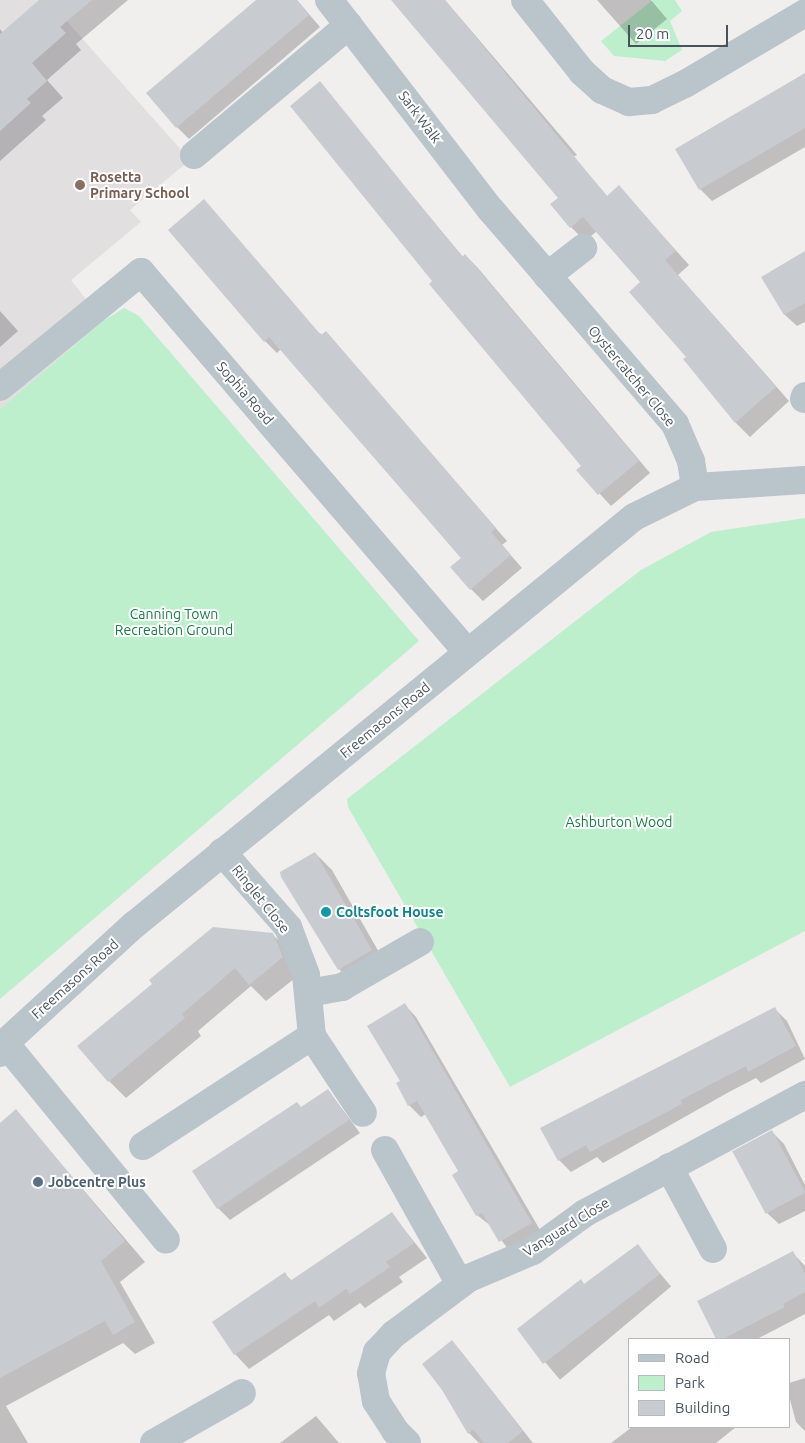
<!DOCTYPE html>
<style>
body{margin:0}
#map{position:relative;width:805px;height:1443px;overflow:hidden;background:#f1eeee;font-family:Ubuntu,sans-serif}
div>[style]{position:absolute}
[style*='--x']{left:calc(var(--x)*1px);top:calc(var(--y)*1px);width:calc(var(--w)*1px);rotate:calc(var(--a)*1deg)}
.education>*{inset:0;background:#e2dfe1}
.green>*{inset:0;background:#bdefcd}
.shadow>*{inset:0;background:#0003;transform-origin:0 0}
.building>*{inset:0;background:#c8ccd1;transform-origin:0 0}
.minor>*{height:28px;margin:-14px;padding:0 14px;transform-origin:14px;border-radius:14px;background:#bac4cb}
.dots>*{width:14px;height:14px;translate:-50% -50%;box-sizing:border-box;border:2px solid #fff;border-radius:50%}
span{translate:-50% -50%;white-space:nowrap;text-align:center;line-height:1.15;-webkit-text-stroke:4px #fff;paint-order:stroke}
.street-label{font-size:14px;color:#47535c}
.education-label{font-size:14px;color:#785e54;font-weight:700}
.left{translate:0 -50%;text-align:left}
.park-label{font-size:14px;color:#177d44}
.culture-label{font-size:14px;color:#0d838f;font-weight:700}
.service-label{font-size:14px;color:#4e5e75;font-weight:700}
.legend{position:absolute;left:628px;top:1338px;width:162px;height:90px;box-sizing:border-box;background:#fff;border:1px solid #b5babe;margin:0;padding:6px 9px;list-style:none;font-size:15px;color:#47535c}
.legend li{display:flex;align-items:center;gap:10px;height:25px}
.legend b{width:25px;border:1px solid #b5babe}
.scale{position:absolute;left:628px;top:25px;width:100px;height:22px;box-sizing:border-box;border:2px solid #47535c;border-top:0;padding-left:6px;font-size:15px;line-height:18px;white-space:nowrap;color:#47535c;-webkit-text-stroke:4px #fff;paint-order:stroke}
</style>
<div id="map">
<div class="education">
<i style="clip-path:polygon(0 0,48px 0,190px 160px,130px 210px,141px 222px,71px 280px,103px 321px,0 409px)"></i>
</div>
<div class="green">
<i style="clip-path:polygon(653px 0,675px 0,682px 11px,670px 21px,682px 50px,665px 61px,614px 56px,601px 41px)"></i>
<i style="clip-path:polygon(124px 308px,139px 316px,419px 641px,0 999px,0 409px,103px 321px)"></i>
<i style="clip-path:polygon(805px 518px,805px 931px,510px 1087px,348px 807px,347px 799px,641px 570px,711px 532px)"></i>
</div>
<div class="shadow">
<i style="clip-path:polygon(41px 0,128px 0,76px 44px,81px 50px,47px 80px,63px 98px,42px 116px,46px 120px,0 161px,0 29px,3px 33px)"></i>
<i style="clip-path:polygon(257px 0,297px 0,320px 27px,189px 139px,177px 127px)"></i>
<i style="clip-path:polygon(393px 0,445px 0,577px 155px,573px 157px,608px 197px,619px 187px,689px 265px,678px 275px,789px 401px,750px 437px,736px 423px,685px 359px,688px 357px,642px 282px,597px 231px,585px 241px,571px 227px,552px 204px,560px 198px)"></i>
<i style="clip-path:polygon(597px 0,651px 0,667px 19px,636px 44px)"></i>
<i style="clip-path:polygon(805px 74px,805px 147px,712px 201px,700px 189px)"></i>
<i style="clip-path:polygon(319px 83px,463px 257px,465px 255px,477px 267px,650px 473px,611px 506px,578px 470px,583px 466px,434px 282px)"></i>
<i style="clip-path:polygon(169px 230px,337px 345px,507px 541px,502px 545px,522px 568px,483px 601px,471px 589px,462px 559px,281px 349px,277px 353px,265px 341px)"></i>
<i style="clip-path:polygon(805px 252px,805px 322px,797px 326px,785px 315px,763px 277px)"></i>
<i style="clip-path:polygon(0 311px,18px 331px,0 347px)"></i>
<i style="clip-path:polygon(315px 853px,332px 870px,388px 968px,356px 986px,339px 969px)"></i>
<i style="clip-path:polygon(272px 934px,290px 952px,299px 975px,266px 1001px,251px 986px,198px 1031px,201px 1036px,126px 1098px,109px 1081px,154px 985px)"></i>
<i style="clip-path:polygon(405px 1005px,416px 1017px,543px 1235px,511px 1253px,491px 1226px,477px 1215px,460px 1172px,426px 1114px,421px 1117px,409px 1105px,401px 1082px)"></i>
<i style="clip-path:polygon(775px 1009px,787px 1021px,805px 1059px,761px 1083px,756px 1078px,729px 1092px,603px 1163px,597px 1157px,571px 1172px,559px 1160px)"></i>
<i style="clip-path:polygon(328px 1090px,360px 1133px,230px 1220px,218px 1208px,302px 1108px)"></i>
<i style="clip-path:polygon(16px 1111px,145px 1262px,120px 1282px,155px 1343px,135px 1354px,123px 1343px,6px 1406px,28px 1443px,0 1443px,0 1125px)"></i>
<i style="clip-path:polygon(772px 1132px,784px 1144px,805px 1185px,805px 1211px,779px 1224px,767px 1213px,734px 1152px)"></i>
<i style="clip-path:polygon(392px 1214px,427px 1258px,399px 1277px,403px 1282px,365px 1308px,360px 1303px,334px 1321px,329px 1315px,249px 1369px,235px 1354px,213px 1322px,285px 1274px,292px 1281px)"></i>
<i style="left:637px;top:1246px;width:53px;height:145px;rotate:50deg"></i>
<i style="clip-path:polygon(792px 1252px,805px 1266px,805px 1314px,757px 1339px,718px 1339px,699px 1302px)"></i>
<i style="clip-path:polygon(452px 1342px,463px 1354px,533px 1443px,479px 1443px,469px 1433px)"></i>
<i style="clip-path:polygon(805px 1378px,805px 1431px,796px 1422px,789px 1396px,789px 1383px)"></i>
<i style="clip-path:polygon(316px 1416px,339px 1443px,280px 1443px)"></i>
<i style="clip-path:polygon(632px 1427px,736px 1427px,716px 1443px,611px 1443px)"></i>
</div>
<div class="building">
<i style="clip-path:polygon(39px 0,92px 0,60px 27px,66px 33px,32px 63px,47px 81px,27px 99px,31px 103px,0 131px,0 34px)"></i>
<i style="clip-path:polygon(256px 0,297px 0,309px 15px,176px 128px,146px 93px)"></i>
<i style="clip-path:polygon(391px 0,445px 0,607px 196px,619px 185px,676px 251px,665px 260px,776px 387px,735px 423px,683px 359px,686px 357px,629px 292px,640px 282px,583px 217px,570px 228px,550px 204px,558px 198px)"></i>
<i style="clip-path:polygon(805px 73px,805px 128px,699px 190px,675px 149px)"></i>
<i style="clip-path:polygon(320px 81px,462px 257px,465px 254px,639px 461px,598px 495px,576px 470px,581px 466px,429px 284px,432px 281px,290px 106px)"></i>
<i style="clip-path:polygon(204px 199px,321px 335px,326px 331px,496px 528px,491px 532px,511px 555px,470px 590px,450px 567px,461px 558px,442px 536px,269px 337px,264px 342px,168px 230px)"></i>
<i style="clip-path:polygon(805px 251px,805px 303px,784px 315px,761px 277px)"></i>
<i style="clip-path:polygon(315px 852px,372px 950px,338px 970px,281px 877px,280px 872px)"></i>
<i style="clip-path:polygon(213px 927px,273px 933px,283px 957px,249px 985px,235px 968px,182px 1014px,185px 1018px,108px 1082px,77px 1046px,152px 984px,149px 980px)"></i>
<i style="clip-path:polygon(405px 1003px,532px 1223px,499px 1242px,482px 1213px,476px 1216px,452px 1175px,458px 1171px,417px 1101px,408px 1106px,396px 1083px,400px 1081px,367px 1026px)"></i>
<i style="clip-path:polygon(775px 1007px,796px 1046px,748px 1072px,746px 1066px,717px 1081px,681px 1100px,682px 1104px,590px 1152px,586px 1145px,558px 1161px,540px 1128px)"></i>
<i style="clip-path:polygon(328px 1089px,349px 1120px,217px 1209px,192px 1171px,297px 1102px,301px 1107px)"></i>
<i style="clip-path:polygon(16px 1109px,125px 1241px,101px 1261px,135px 1322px,113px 1335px,105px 1321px,0 1378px,0 1123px)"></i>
<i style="left:772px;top:1130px;width:71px;height:45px;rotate:62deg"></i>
<i style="clip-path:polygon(392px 1212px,414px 1243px,386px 1262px,390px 1267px,350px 1294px,346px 1289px,319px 1308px,315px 1301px,234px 1355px,212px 1322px,285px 1272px,290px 1281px)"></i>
<i style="clip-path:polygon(638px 1244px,660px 1274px,543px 1364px,517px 1329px,581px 1279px,584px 1284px)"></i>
<i style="clip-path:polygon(793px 1251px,805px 1273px,805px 1292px,783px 1304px,785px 1307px,723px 1339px,716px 1339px,697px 1301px)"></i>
<i style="clip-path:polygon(452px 1340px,523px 1431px,508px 1443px,484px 1443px,473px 1429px,468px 1434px,442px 1390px,422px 1364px)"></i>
</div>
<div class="minor">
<i style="--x:329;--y:0;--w:265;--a:52.4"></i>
<i style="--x:491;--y:210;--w:282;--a:49.3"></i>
<i style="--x:675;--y:424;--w:40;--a:66.6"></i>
<i style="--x:691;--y:461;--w:26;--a:81"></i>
<i style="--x:525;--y:0;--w:92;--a:51.6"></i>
<i style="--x:582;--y:72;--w:27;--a:42"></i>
<i style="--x:602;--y:90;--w:30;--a:24"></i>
<i style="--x:629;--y:102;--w:23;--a:-5"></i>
<i style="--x:652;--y:100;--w:37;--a:-26"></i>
<i style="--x:685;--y:84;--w:139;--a:-30.6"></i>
<i style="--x:194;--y:155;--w:202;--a:-40"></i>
<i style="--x:547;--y:276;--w:46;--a:-37.9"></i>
<i style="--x:0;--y:387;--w:182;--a:-39.2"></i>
<i style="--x:141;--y:272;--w:501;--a:49.37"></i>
<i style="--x:804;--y:399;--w:3;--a:-72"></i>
<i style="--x:222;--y:852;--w:100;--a:48.7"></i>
<i style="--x:288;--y:927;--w:51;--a:69.4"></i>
<i style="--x:306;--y:975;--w:61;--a:84.4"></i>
<i style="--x:312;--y:1036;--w:92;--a:56.5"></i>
<i style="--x:308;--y:993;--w:35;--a:-10"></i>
<i style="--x:342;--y:987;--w:90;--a:-30"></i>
<i style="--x:5;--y:1043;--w:254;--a:50.7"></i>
<i style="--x:0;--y:1053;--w:11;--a:-63"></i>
<i style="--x:5;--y:1043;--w:175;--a:-42.5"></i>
<i style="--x:134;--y:925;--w:645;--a:-39.21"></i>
<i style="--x:634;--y:517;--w:68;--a:-26.2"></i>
<i style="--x:695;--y:487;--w:110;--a:-3.6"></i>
<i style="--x:143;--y:1146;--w:202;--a:-33.1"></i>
<i style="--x:385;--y:1150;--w:154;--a:60.8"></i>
<i style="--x:669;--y:1167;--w:93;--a:61.8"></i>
<i style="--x:154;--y:1443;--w:101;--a:-29.6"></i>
<i style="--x:407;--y:1443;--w:16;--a:-135"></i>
<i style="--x:396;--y:1432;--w:37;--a:-123"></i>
<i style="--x:376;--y:1401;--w:28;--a:-100"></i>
<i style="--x:371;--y:1373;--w:22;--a:-74"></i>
<i style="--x:377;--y:1352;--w:25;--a:-47"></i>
<i style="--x:394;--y:1334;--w:94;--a:-36.7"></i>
<i style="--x:469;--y:1278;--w:69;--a:-22.9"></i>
<i style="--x:533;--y:1251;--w:64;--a:-36.2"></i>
<i style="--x:585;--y:1213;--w:250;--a:-28.2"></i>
</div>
<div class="dots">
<i style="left:80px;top:185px;background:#8d6e63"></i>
<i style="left:326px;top:912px;background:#0f9aa8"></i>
<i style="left:38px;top:1182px;background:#5c6f8a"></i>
</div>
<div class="street-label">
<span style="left:420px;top:117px;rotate:53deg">Sark Walk</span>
<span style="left:632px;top:376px;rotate:50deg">Oystercatcher Close</span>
<span style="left:245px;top:393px;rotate:49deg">Sophia Road</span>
<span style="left:385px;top:720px;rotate:-39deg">Freemasons Road</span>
<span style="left:261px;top:899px;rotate:51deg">Ringlet Close</span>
<span style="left:75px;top:979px;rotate:-42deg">Freemasons Road</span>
<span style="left:566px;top:1227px;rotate:-32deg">Vanguard Close</span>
</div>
<div class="education-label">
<span class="left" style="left:90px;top:185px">Rosetta<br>Primary School</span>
</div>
<div class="park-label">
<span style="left:174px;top:622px">Canning Town<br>Recreation Ground</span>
<span style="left:619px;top:822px">Ashburton Wood</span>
</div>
<div class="culture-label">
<span class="left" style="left:336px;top:912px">Coltsfoot House</span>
</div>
<div class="service-label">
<span class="left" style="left:48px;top:1182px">Jobcentre Plus</span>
</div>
<ul class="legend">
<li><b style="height:6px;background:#bac4cb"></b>Road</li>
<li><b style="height:14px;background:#bdefcd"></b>Park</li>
<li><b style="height:14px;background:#c8ccd1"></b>Building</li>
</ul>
<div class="scale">20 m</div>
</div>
